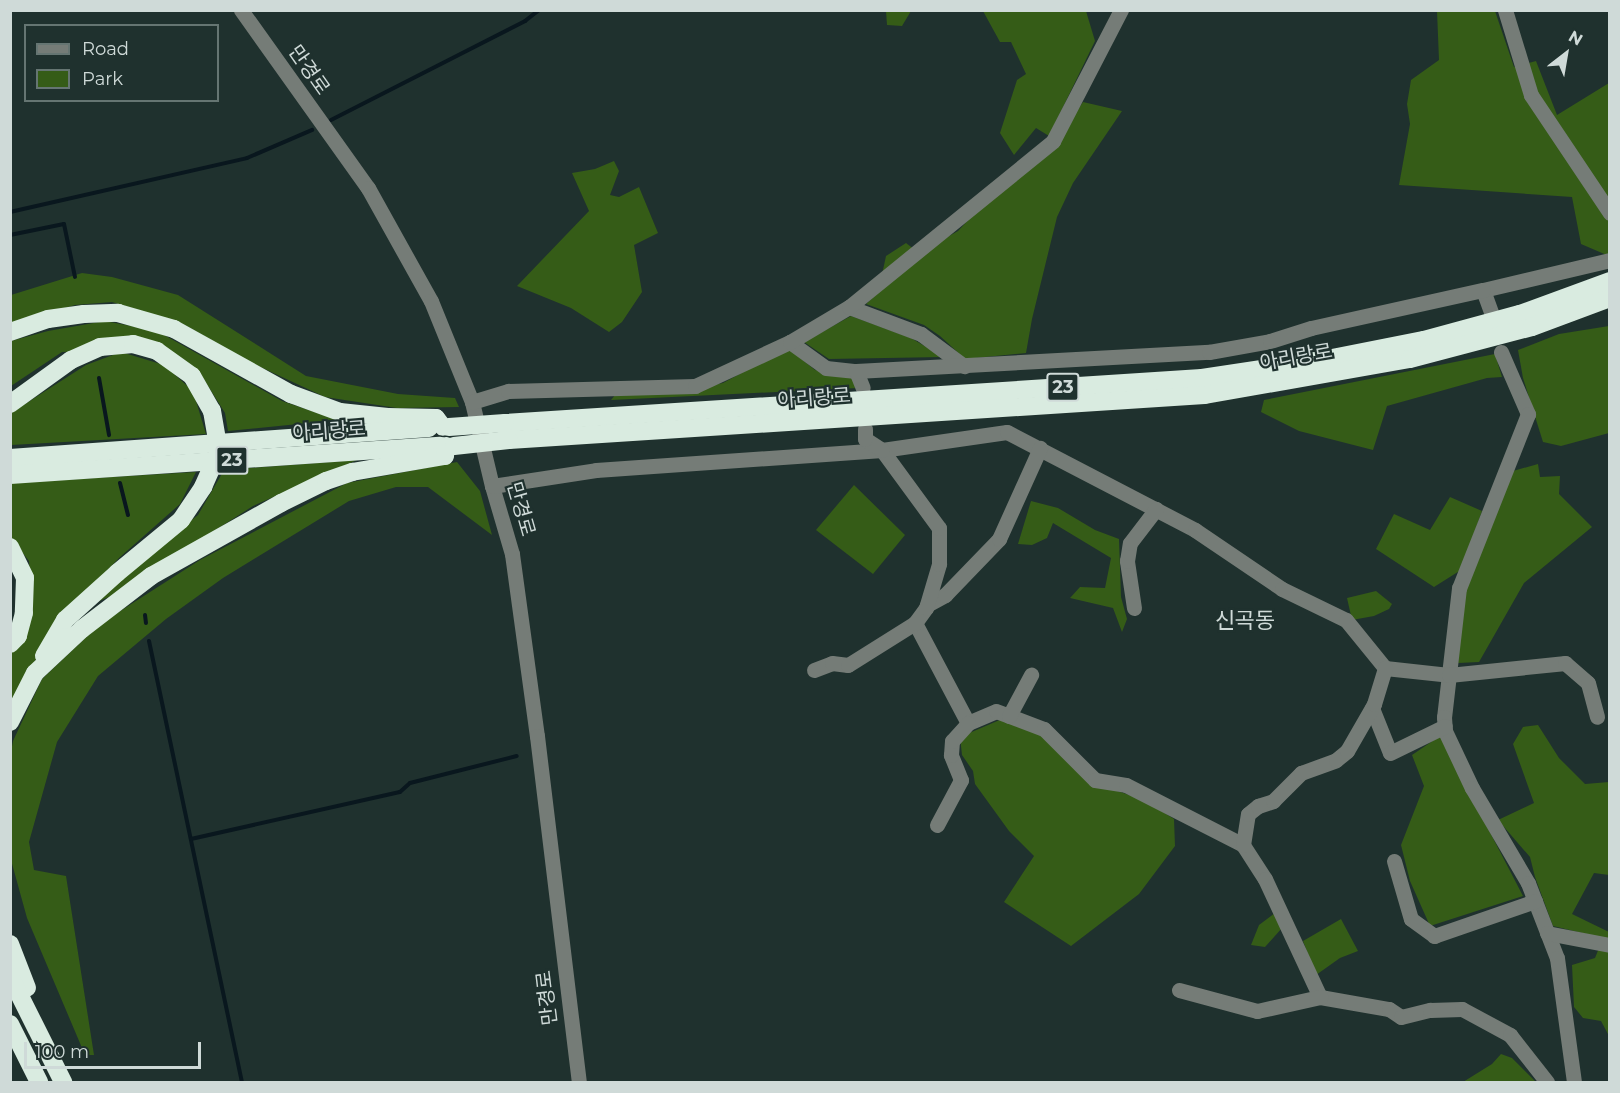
<!DOCTYPE html>
<meta charset="utf-8">
<style>
body{margin:0}
#map{position:relative;width:1620px;height:1093px;overflow:hidden;background:#1f312e;font-family:Montserrat,"Noto Sans KR",sans-serif}
div>[style]{position:absolute}
[style*='--x']{left:calc(var(--x)*1px);top:calc(var(--y)*1px);width:calc(var(--w)*1px);rotate:calc(var(--a)*1deg)}
.green>*{inset:0;background:#355c17}
.stream>*{height:4px;margin:-2px;padding:0 2px;transform-origin:2px;border-radius:2px;background:#09171e}
.minor>*{height:15px;margin:-7.5px;padding:0 7.5px;transform-origin:7.5px;border-radius:7.5px;background:#757c77}
.highway>*{height:18px;margin:-9px;padding:0 9px;transform-origin:9px;border-radius:9px;background:#d9ebe0}
.highway-bridge>*{height:18px;margin:-9px;padding:0 9px;transform-origin:9px;border-radius:9px;background:#d9ebe0}
span{translate:-50% -50%;white-space:nowrap;text-align:center;line-height:1.15;-webkit-text-stroke:4.5px #1f312e;paint-order:stroke}
.shield-label span{padding:2px 4px;background:#1f312e;border:2px solid;border-radius:4px;-webkit-text-stroke-width:0}
.shield-label{font-size:18px;color:#cfdad8;font-weight:700}
.street-label{font-size:20px;color:#cfdad8}
.quarter-label{font-size:22px;color:#cfdad8}
.frame{position:absolute;inset:0;border:12px solid #cfdad8;pointer-events:none}
.legend{position:absolute;left:24px;top:24px;width:195px;height:78px;box-sizing:border-box;background:#1f312e;border:2px solid #657572;margin:0;padding:8px 10px;list-style:none;font-size:18px;color:#cfdad8}
.legend li{display:flex;align-items:center;gap:12px;height:30px}
.legend b{width:30px;border:2px solid #657572}
.north{position:absolute;left:1536px;top:24px;width:60px;height:60px;-webkit-text-stroke:4px #1f312e;paint-order:stroke;rotate:31deg;font-size:16px;font-weight:700;line-height:24px;text-align:center;color:#cfdad8}
.north::after{content:'';display:block;margin:auto;width:21px;height:27px;background:#cfdad8;clip-path:polygon(50% 0,100% 100%,50% 72%,0 100%)}
.scale{position:absolute;left:24px;top:1042px;width:177px;height:27px;box-sizing:border-box;border:3px solid #cfdad8;border-top:0;padding-left:8px;font-size:18px;line-height:21px;white-space:nowrap;color:#cfdad8;-webkit-text-stroke:4px #1f312e;paint-order:stroke}
</style>
<div id="map">
<div class="green">
<i style="clip-path:polygon(886px 11px,886px 10px,911px 11px,902px 26px,887px 25px)"></i>
<i style="clip-path:polygon(983px 11px,1086px 11px,1095px 41px,1049px 136px,1036px 128px,1014px 155px,1000px 133px,1017px 80px,1026px 74px,1011px 42px,1000px 42px)"></i>
<i style="clip-path:polygon(1437px 11px,1495px 11px,1514px 67px,1536px 61px,1557px 115px,1609px 83px,1609px 256px,1581px 244px,1572px 197px,1399px 185px,1410px 124px,1407px 104px,1411px 80px,1439px 60px)"></i>
<i style="clip-path:polygon(1083px 102px,1122px 111px,1073px 183px,1057px 217px,1032px 319px,1026px 353px,965px 359px,940px 336px,924px 325px,866px 304px,878px 293px,886px 256px,906px 243px,919px 253px,958px 231px,1005px 181px,1072px 118px)"></i>
<i style="clip-path:polygon(614px 161px,619px 171px,610px 195px,619px 197px,639px 187px,658px 233px,634px 245px,642px 292px,622px 322px,609px 332px,571px 308px,517px 286px,589px 211px,572px 173px,595px 169px)"></i>
<i style="clip-path:polygon(82px 273px,112px 277px,178px 295px,306px 376px,398px 394px,455px 398px,459px 407px,397px 408px,325px 397px,252px 363px,183px 324px,112px 302px,75px 305px,11px 324px,11px 295px)"></i>
<i style="clip-path:polygon(851px 316px,911px 338px,943px 357px,829px 359px,804px 342px)"></i>
<i style="clip-path:polygon(105px 321px,157px 331px,282px 401px,338px 420px,228px 431px,225px 413px,198px 370px,168px 349px,62px 352px,11px 386px,11px 341px,48px 331px)"></i>
<i style="clip-path:polygon(1609px 326px,1609px 433px,1561px 446px,1543px 442px,1523px 378px,1518px 350px,1559px 334px)"></i>
<i style="clip-path:polygon(788px 348px,815px 370px,852px 376px,858px 388px,611px 400px,616px 394px,704px 387px,723px 383px)"></i>
<i style="clip-path:polygon(121px 352px,164px 365px,193px 391px,206px 434px,11px 445px,11px 413px,86px 365px)"></i>
<i style="clip-path:polygon(1495px 354px,1502px 377px,1487px 378px,1387px 406px,1373px 450px,1299px 431px,1261px 412px,1264px 400px)"></i>
<i style="clip-path:polygon(357px 460px,253px 506px,114px 595px,77px 610px,198px 515px,224px 470px)"></i>
<i style="clip-path:polygon(457px 462px,480px 491px,492px 535px,428px 487px,396px 487px,349px 501px,223px 578px,166px 619px,98px 676px,57px 742px,29px 842px,34px 870px,66px 876px,94px 1055px,85px 1055px,27px 918px,11px 860px,10px 757px,13px 741px,42px 679px,100px 624px,200px 560px,347px 483px)"></i>
<i style="clip-path:polygon(1538px 464px,1540px 477px,1560px 476px,1559px 494px,1592px 527px,1524px 583px,1479px 662px,1458px 663px,1464px 589px,1513px 471px)"></i>
<i style="clip-path:polygon(196px 472px,180px 504px,119px 558px,54px 626px,11px 705px,11px 651px,32px 610px,29px 561px,11px 538px,11px 483px)"></i>
<i style="clip-path:polygon(854px 485px,905px 535px,873px 574px,816px 530px)"></i>
<i style="clip-path:polygon(1450px 497px,1482px 511px,1461px 570px,1434px 587px,1376px 549px,1394px 514px,1430px 530px)"></i>
<i style="clip-path:polygon(1031px 501px,1058px 508px,1095px 530px,1119px 539px,1121px 597px,1127px 619px,1122px 632px,1113px 608px,1070px 598px,1080px 587px,1105px 588px,1111px 558px,1053px 523px,1047px 538px,1032px 545px,1018px 544px)"></i>
<i style="clip-path:polygon(1376px 591px,1392px 604px,1389px 609px,1374px 616px,1352px 620px,1347px 598px)"></i>
<i style="clip-path:polygon(1002px 719px,1036px 731px,1091px 782px,1144px 800px,1174px 819px,1175px 846px,1139px 894px,1071px 946px,1004px 902px,1034px 856px,1009px 831px,975px 784px,973px 771px,962px 755px,960px 737px)"></i>
<i style="clip-path:polygon(1538px 725px,1559px 758px,1585px 784px,1609px 782px,1609px 875px,1594px 873px,1572px 914px,1609px 932px,1609px 1036px,1601px 1021px,1583px 1018px,1574px 1007px,1572px 965px,1595px 958px,1603px 938px,1553px 926px,1535px 877px,1530px 857px,1498px 820px,1534px 803px,1513px 744px,1523px 727px)"></i>
<i style="clip-path:polygon(1440px 736px,1523px 896px,1430px 926px,1410px 881px,1401px 845px,1424px 786px,1412px 755px)"></i>
<i style="clip-path:polygon(1275px 913px,1282px 928px,1265px 947px,1251px 945px,1259px 925px)"></i>
<i style="clip-path:polygon(1341px 919px,1358px 951px,1340px 958px,1316px 975px,1303px 941px)"></i>
<i style="clip-path:polygon(1501px 1054px,1512px 1058px,1535px 1081px,1540px 1082px,1463px 1082px,1492px 1064px)"></i>
</div>
<div class="stream">
<i style="--x:331;--y:120;--w:218;--a:-27"></i>
<i style="--x:525;--y:21;--w:18;--a:-38"></i>
<i style="--x:10;--y:212;--w:243;--a:-12.8"></i>
<i style="--x:247;--y:158;--w:71;--a:-23.3"></i>
<i style="--x:10;--y:235;--w:55;--a:-11.5"></i>
<i style="--x:64;--y:224;--w:54;--a:78.3"></i>
<i style="--x:99;--y:378;--w:58;--a:80"></i>
<i style="--x:120;--y:483;--w:33;--a:76"></i>
<i style="--x:145;--y:615;--w:8;--a:83"></i>
<i style="--x:149;--y:641;--w:451;--a:78.1"></i>
<i style="--x:191;--y:839;--w:214;--a:-12.7"></i>
<i style="--x:400;--y:792;--w:13;--a:-42"></i>
<i style="--x:410;--y:783;--w:110;--a:-14.2"></i>
</div>
<div class="minor">
<i style="--x:241;--y:10;--w:219;--a:54.5"></i>
<i style="--x:368;--y:188;--w:129;--a:60.9"></i>
<i style="--x:431;--y:301;--w:109;--a:67.9"></i>
<i style="--x:472;--y:402;--w:86;--a:76.6"></i>
<i style="--x:492;--y:486;--w:71;--a:73.6"></i>
<i style="--x:512;--y:554;--w:184;--a:82.2"></i>
<i style="--x:537;--y:736;--w:349;--a:83.1"></i>
<i style="--x:1505;--y:10;--w:89;--a:73"></i>
<i style="--x:1531;--y:95;--w:142;--a:56.2"></i>
<i style="--x:849;--y:307;--w:77;--a:20.6"></i>
<i style="--x:921;--y:334;--w:54;--a:36.7"></i>
<i style="--x:1491;--y:312;--w:23;--a:-110"></i>
<i style="--x:1483;--y:290;--w:130;--a:-13.3"></i>
<i style="--x:790;--y:342;--w:44;--a:35.8"></i>
<i style="--x:826;--y:368;--w:30;--a:6"></i>
<i style="--x:856;--y:371;--w:18;--a:68"></i>
<i style="--x:1501;--y:352;--w:68;--a:66.5"></i>
<i style="--x:1528;--y:414;--w:187;--a:111.6"></i>
<i style="--x:1459;--y:588;--w:130;--a:96.6"></i>
<i style="--x:1444;--y:717;--w:14;--a:86"></i>
<i style="--x:1445;--y:731;--w:63;--a:64.7"></i>
<i style="--x:1472;--y:788;--w:110;--a:59.5"></i>
<i style="--x:1528;--y:883;--w:80;--a:68.9"></i>
<i style="--x:1557;--y:958;--w:125;--a:82.2"></i>
<i style="--x:856;--y:371;--w:354;--a:-3.1"></i>
<i style="--x:1209;--y:352;--w:62;--a:-10.2"></i>
<i style="--x:1270;--y:341;--w:43;--a:-17.6"></i>
<i style="--x:1311;--y:328;--w:176;--a:-12.5"></i>
<i style="--x:472;--y:402;--w:38;--a:-17"></i>
<i style="--x:508;--y:391;--w:187;--a:-1.5"></i>
<i style="--x:695;--y:386;--w:105;--a:-24.9"></i>
<i style="--x:790;--y:342;--w:69;--a:-30.7"></i>
<i style="--x:849;--y:307;--w:263;--a:-39.1"></i>
<i style="--x:1053;--y:141;--w:148;--a:-62.6"></i>
<i style="--x:492;--y:486;--w:105;--a:-8.7"></i>
<i style="--x:596;--y:470;--w:287;--a:-4"></i>
<i style="--x:882;--y:450;--w:126;--a:-8.2"></i>
<i style="--x:1007;--y:432;--w:212;--a:27.5"></i>
<i style="--x:1195;--y:530;--w:105;--a:34.1"></i>
<i style="--x:1282;--y:589;--w:71;--a:25.8"></i>
<i style="--x:1346;--y:620;--w:62;--a:50.9"></i>
<i style="--x:1385;--y:668;--w:64;--a:6.2"></i>
<i style="--x:1449;--y:675;--w:117;--a:-5.9"></i>
<i style="--x:1565;--y:663;--w:30;--a:41"></i>
<i style="--x:1588;--y:683;--w:35;--a:75"></i>
<i style="--x:927;--y:605;--w:21;--a:-29"></i>
<i style="--x:945;--y:595;--w:78;--a:-46"></i>
<i style="--x:999;--y:539;--w:100;--a:-65.7"></i>
<i style="--x:1134;--y:608;--w:48;--a:-98.5"></i>
<i style="--x:1127;--y:561;--w:18;--a:-81"></i>
<i style="--x:1130;--y:543;--w:43;--a:-52.6"></i>
<i style="--x:915;--y:623;--w:113;--a:62.1"></i>
<i style="--x:968;--y:723;--w:30;--a:-23"></i>
<i style="--x:996;--y:711;--w:51;--a:20.6"></i>
<i style="--x:1044;--y:729;--w:72;--a:45"></i>
<i style="--x:1095;--y:780;--w:31;--a:9"></i>
<i style="--x:1126;--y:785;--w:131;--a:27.1"></i>
<i style="--x:1243;--y:845;--w:40;--a:57.1"></i>
<i style="--x:1265;--y:879;--w:130;--a:65"></i>
<i style="--x:1320;--y:997;--w:70;--a:9.9"></i>
<i style="--x:1389;--y:1009;--w:14;--a:34"></i>
<i style="--x:1401;--y:1017;--w:30;--a:-14"></i>
<i style="--x:1430;--y:1010;--w:32;--a:-2"></i>
<i style="--x:1462;--y:1009;--w:55;--a:28.4"></i>
<i style="--x:1510;--y:1035;--w:60;--a:51.8"></i>
<i style="--x:814;--y:670;--w:19;--a:-21"></i>
<i style="--x:832;--y:663;--w:16;--a:7"></i>
<i style="--x:848;--y:665;--w:79;--a:-32.1"></i>
<i style="--x:915;--y:623;--w:19;--a:-54"></i>
<i style="--x:926;--y:608;--w:46;--a:-73.5"></i>
<i style="--x:939;--y:564;--w:36;--a:-90"></i>
<i style="--x:939;--y:528;--w:97;--a:-126.2"></i>
<i style="--x:882;--y:450;--w:20;--a:-147"></i>
<i style="--x:865;--y:439;--w:10;--a:-90"></i>
<i style="--x:1372;--y:708;--w:48;--a:68.2"></i>
<i style="--x:1390;--y:753;--w:61;--a:-26.1"></i>
<i style="--x:1009;--y:716;--w:47;--a:-61.8"></i>
<i style="--x:937;--y:825;--w:51;--a:-61.9"></i>
<i style="--x:961;--y:780;--w:27;--a:-112"></i>
<i style="--x:951;--y:755;--w:14;--a:-86"></i>
<i style="--x:952;--y:741;--w:24;--a:-48"></i>
<i style="--x:1243;--y:845;--w:31;--a:-81"></i>
<i style="--x:1248;--y:814;--w:13;--a:-39"></i>
<i style="--x:1258;--y:806;--w:16;--a:-18"></i>
<i style="--x:1273;--y:801;--w:40;--a:-45"></i>
<i style="--x:1301;--y:773;--w:37;--a:-20"></i>
<i style="--x:1336;--y:760;--w:14;--a:-39"></i>
<i style="--x:1347;--y:751;--w:54;--a:-60.1"></i>
<i style="--x:1374;--y:704;--w:38;--a:-73"></i>
<i style="--x:1394;--y:861;--w:60;--a:73.7"></i>
<i style="--x:1411;--y:919;--w:29;--a:36"></i>
<i style="--x:1434;--y:936;--w:107;--a:-19.1"></i>
<i style="--x:1547;--y:933;--w:64;--a:10.8"></i>
<i style="--x:1179;--y:990;--w:81;--a:15.1"></i>
<i style="--x:1257;--y:1011;--w:65;--a:-12.5"></i>
</div>
<div class="highway">
<i style="--x:10;--y:332;--w:40;--a:-18.9"></i>
<i style="--x:48;--y:319;--w:36;--a:-8"></i>
<i style="--x:84;--y:314;--w:34;--a:-2"></i>
<i style="--x:118;--y:313;--w:58;--a:15.9"></i>
<i style="--x:174;--y:329;--w:134;--a:29.1"></i>
<i style="--x:291;--y:394;--w:52;--a:20.2"></i>
<i style="--x:340;--y:412;--w:48;--a:5.9"></i>
<i style="--x:388;--y:417;--w:48;--a:1.2"></i>
<i style="--x:436;--y:418;--w:11;--a:52"></i>
<i style="--x:10;--y:404;--w:75;--a:-35.8"></i>
<i style="--x:71;--y:360;--w:32;--a:-24"></i>
<i style="--x:100;--y:347;--w:33;--a:-5"></i>
<i style="--x:133;--y:344;--w:25;--a:16"></i>
<i style="--x:157;--y:351;--w:43;--a:35.5"></i>
<i style="--x:192;--y:376;--w:40;--a:60.3"></i>
<i style="--x:505;--y:423;--w:698;--a:-3.69"></i>
<i style="--x:1202;--y:378;--w:126;--a:-8.6"></i>
<i style="--x:1327;--y:359;--w:99;--a:-11.1"></i>
<i style="--x:1424;--y:340;--w:99;--a:-15.2"></i>
<i style="--x:1520;--y:314;--w:96;--a:-20.1"></i>
<i style="--x:509;--y:440;--w:697;--a:-3.7"></i>
<i style="--x:1205;--y:395;--w:208;--a:-10"></i>
<i style="--x:1410;--y:359;--w:126;--a:-14.7"></i>
<i style="--x:1532;--y:327;--w:83;--a:-20.4"></i>
<i style="--x:10;--y:458;--w:420;--a:-4.1"></i>
<i style="--x:10;--y:475;--w:431;--a:-3.9"></i>
<i style="--x:10;--y:547;--w:34;--a:64"></i>
<i style="--x:25;--y:578;--w:35;--a:92"></i>
<i style="--x:24;--y:613;--w:24;--a:105"></i>
<i style="--x:18;--y:636;--w:11;--a:135"></i>
<i style="--x:44;--y:656;--w:42;--a:-59.7"></i>
<i style="--x:65;--y:620;--w:70;--a:-42.1"></i>
<i style="--x:117;--y:573;--w:83;--a:-39.6"></i>
<i style="--x:181;--y:520;--w:40;--a:-56"></i>
<i style="--x:10;--y:722;--w:55;--a:-63"></i>
<i style="--x:35;--y:673;--w:64;--a:-43.1"></i>
<i style="--x:82;--y:629;--w:87;--a:-37.5"></i>
<i style="--x:151;--y:576;--w:149;--a:-29.3"></i>
<i style="--x:281;--y:503;--w:50;--a:-26.1"></i>
<i style="--x:326;--y:481;--w:28;--a:-19"></i>
<i style="--x:352;--y:472;--w:94;--a:-9.8"></i>
<i style="--x:445;--y:456;--w:10;--a:-84"></i>
<i style="--x:10;--y:944;--w:47;--a:68.9"></i>
<i style="--x:10;--y:976;--w:119;--a:63.4"></i>
<i style="--x:10;--y:1024;--w:65;--a:63.4"></i>
</div>
<div class="highway-bridge">
<i style="--x:449;--y:427;--w:56;--a:-4.1"></i>
<i style="--x:454;--y:446;--w:55;--a:-6.2"></i>
<i style="--x:203;--y:487;--w:39;--a:-66"></i>
<i style="--x:219;--y:451;--w:41;--a:-99.9"></i>
</div>
<div class="shield-label">
<span style="left:1063px;top:387px">23</span>
<span style="left:232px;top:460px">23</span>
</div>
<div class="street-label">
<span style="left:309px;top:70px;rotate:55deg">만경로</span>
<span style="left:1296px;top:357px;rotate:-10deg">아리랑로</span>
<span style="left:814px;top:398px;rotate:-4deg">아리랑로</span>
<span style="left:329px;top:431px;rotate:-4deg">아리랑로</span>
<span style="left:521px;top:509px;rotate:74deg">만경로</span>
<span style="left:547px;top:998px;rotate:-97deg">만경로</span>
</div>
<div class="quarter-label">
<span style="left:1245px;top:621px">신곡동</span>
</div>
<div class="frame"></div>
<ul class="legend">
<li><b style="height:8px;background:#757c77"></b>Road</li>
<li><b style="height:16px;background:#355c17"></b>Park</li>
</ul>
<div class="north">N</div>
<div class="scale">100 m</div>
</div>
